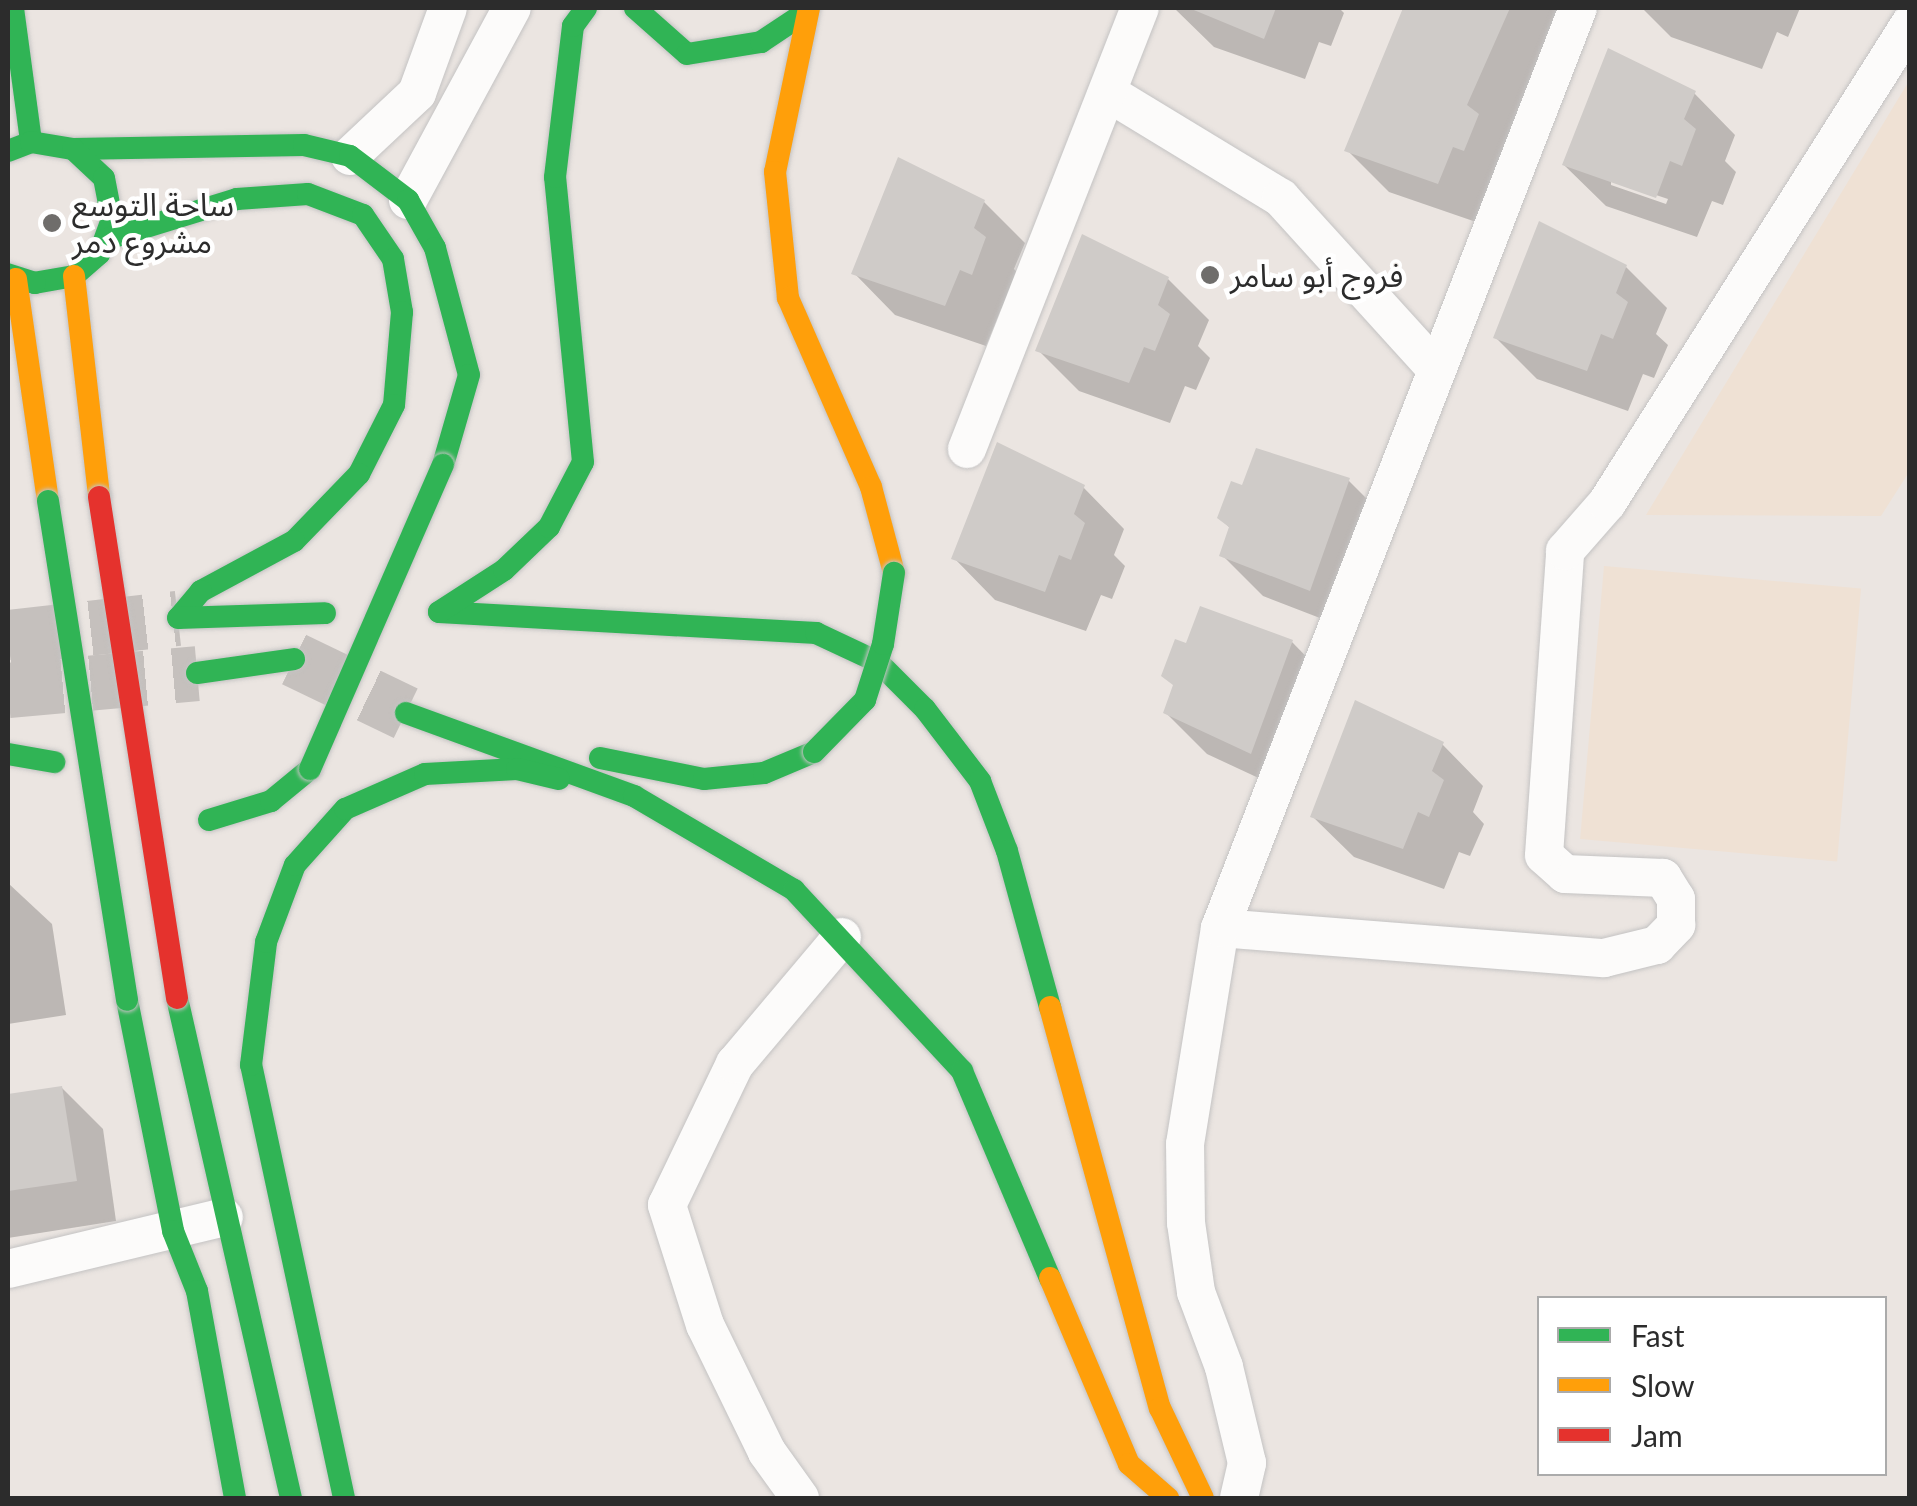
<!DOCTYPE html>
<meta charset="utf-8">
<style>
body{margin:0}
#map{position:relative;width:1917px;height:1506px;overflow:hidden;background:#ebe5e1;font-family:Lato,"Noto Sans Arabic",sans-serif}
div>[style]{position:absolute}
[style*='--x']{left:calc(var(--x)*1px);top:calc(var(--y)*1px);width:calc(var(--w)*1px);rotate:calc(var(--a)*1deg)}
.education>*{inset:0;background:#efe1d4;transform-origin:0 0}
.shadow>*{inset:0;background:#0003}
.building>*{inset:0;background:#cfcbc8}
.primary-tunnel>*{height:55px;margin-top:-27.5px;transform-origin:0;background:repeating-linear-gradient(90deg,#c5c0bd 0 55px,transparent 0 83px)}
.roads{filter:drop-shadow(0 0 2px #c4c3c3) drop-shadow(0 0 2px #c4c3c3)}
.street>*{height:38px;margin:-19px;padding:0 19px;transform-origin:19px;border-radius:19px;background:#fcfbfa}
.fast>*{height:22px;margin:-11px;padding:0 11px;transform-origin:11px;border-radius:11px;background:#30b455}
.slow>*{height:22px;margin:-11px;padding:0 11px;transform-origin:11px;border-radius:11px;background:#ff9f0a}
.bridges{filter:drop-shadow(0 0 2px #c4c3c3) drop-shadow(0 0 2px #c4c3c3)}
.fast-bridge>*{height:22px;margin:-11px;padding:0 11px;transform-origin:11px;border-radius:11px;background:#30b455}
.jam-bridge>*{height:22px;margin:-11px;padding:0 11px;transform-origin:11px;border-radius:11px;background:#e5322d}
.dots>*{width:28px;height:28px;translate:-50% -50%;box-sizing:border-box;border:5px solid #fff;border-radius:50%}
span{translate:-50% -50%;white-space:nowrap;text-align:center;line-height:1.15;-webkit-text-stroke:9px #fff;paint-order:stroke}
.poi-label{font-size:32px;color:#2c2c2c}
.left{translate:0 -50%;text-align:left}
.frame{position:absolute;inset:0;border:10px solid #2c2c2c;pointer-events:none}
.legend{position:absolute;left:1537px;top:1296px;width:350px;height:180px;box-sizing:border-box;background:#fff;border:2px solid #ababab;margin:0;padding:12px 18px;list-style:none;font-size:30px;color:#2c2c2c}
.legend li{display:flex;align-items:center;gap:20px;height:50px}
.legend b{width:50px;border:2px solid #ababab}
</style>
<div id="map">
<div class="education">
<i style="clip-path:polygon(1909px 81px,1909px 472px,1881px 516px,1646px 515px)"></i>
<i style="left:1604px;top:566px;width:258px;height:274px;rotate:5deg"></i>
</div>
<div class="shadow">
<i style="clip-path:polygon(1174px 8px,1339px 8px,1344px 13px,1331px 46px,1319px 42px,1305px 79px,1214px 47px)"></i>
<i style="clip-path:polygon(1405px 8px,1569px 8px,1479px 223px,1389px 192px,1347px 150px)"></i>
<i style="clip-path:polygon(1642px 8px,1800px 8px,1788px 37px,1777px 32px,1762px 69px,1671px 37px)"></i>
<i style="clip-path:polygon(evenodd,1694px 93px,1735px 135px,1725px 161px,1736px 172px,1723px 205px,1712px 201px,1697px 237px,1606px 206px,1564px 165px,1694px 93px,1611px 180px,1668px 199px,1666px 204px,1611px 185px,1611px 180px)"></i>
<i style="clip-path:polygon(984px 202px,1025px 243px,1014px 269px,1026px 281px,1013px 314px,1001px 309px,986px 346px,895px 315px,854px 273px)"></i>
<i style="clip-path:polygon(1626px 267px,1667px 308px,1656px 334px,1668px 345px,1654px 378px,1643px 374px,1628px 411px,1537px 379px,1496px 338px)"></i>
<i style="clip-path:polygon(1168px 279px,1209px 320px,1198px 346px,1210px 358px,1196px 390px,1185px 386px,1170px 423px,1079px 391px,1038px 350px)"></i>
<i style="clip-path:polygon(1258px 451px,1349px 481px,1390px 522px,1351px 630px,1263px 596px,1222px 555px,1231px 529px,1220px 518px,1244px 488px)"></i>
<i style="clip-path:polygon(1083px 487px,1124px 529px,1114px 555px,1125px 566px,1112px 599px,1101px 595px,1086px 631px,995px 600px,954px 558px)"></i>
<i style="clip-path:polygon(1202px 609px,1292px 642px,1333px 684px,1293px 794px,1207px 754px,1166px 713px)"></i>
<i style="clip-path:polygon(1442px 744px,1483px 786px,1473px 812px,1484px 824px,1470px 856px,1459px 852px,1444px 889px,1354px 857px,1312px 816px)"></i>
<i style="clip-path:polygon(8px 883px,52px 924px,66px 1015px,8px 1024px)"></i>
<i style="clip-path:polygon(62px 1088px,103px 1129px,116px 1221px,8px 1238px,8px 1097px)"></i>
</div>
<div class="building">
<i style="clip-path:polygon(1189px 8px,1276px 8px,1264px 39px)"></i>
<i style="clip-path:polygon(1403px 8px,1510px 8px,1467px 105px,1479px 114px,1464px 151px,1453px 147px,1438px 184px,1344px 151px)"></i>
<i style="clip-path:polygon(1608px 48px,1696px 91px,1684px 119px,1696px 129px,1682px 166px,1670px 161px,1656px 198px,1562px 165px)"></i>
<i style="clip-path:polygon(898px 157px,985px 200px,974px 228px,986px 237px,972px 275px,960px 270px,945px 306px,851px 274px)"></i>
<i style="clip-path:polygon(1539px 221px,1627px 265px,1616px 293px,1628px 302px,1613px 339px,1601px 334px,1587px 371px,1493px 338px)"></i>
<i style="clip-path:polygon(1082px 234px,1169px 277px,1158px 305px,1170px 314px,1155px 351px,1144px 347px,1129px 383px,1035px 351px)"></i>
<i style="clip-path:polygon(997px 442px,1085px 485px,1074px 514px,1085px 523px,1071px 560px,1059px 555px,1045px 592px,951px 559px)"></i>
<i style="clip-path:polygon(1256px 448px,1350px 478px,1310px 591px,1219px 556px,1229px 527px,1217px 518px,1231px 481px,1242px 485px)"></i>
<i style="clip-path:polygon(1200px 606px,1293px 640px,1251px 754px,1163px 713px,1173px 685px,1161px 676px,1175px 639px,1186px 643px)"></i>
<i style="clip-path:polygon(1355px 700px,1444px 742px,1432px 771px,1444px 780px,1429px 817px,1418px 812px,1403px 849px,1310px 817px)"></i>
<i style="clip-path:polygon(62px 1086px,77px 1181px,8px 1191px,8px 1094px)"></i>
</div>
<div class="primary-tunnel">
<i style="--x:8;--y:637;--w:171;--a:-6.4"></i>
<i style="--x:294;--y:659;--w:124;--a:25.7"></i>
<i style="--x:8;--y:690;--w:190;--a:-5.1"></i>
</div>
<div class="roads">
<div class="street">
<i style="--x:1110;--y:94;--w:200;--a:31.3"></i>
<i style="--x:1281;--y:198;--w:228;--a:47.8"></i>
<i style="--x:350;--y:156;--w:92;--a:-43.2"></i>
<i style="--x:417;--y:93;--w:90;--a:-70"></i>
<i style="--x:408;--y:200;--w:218;--a:-61.6"></i>
<i style="--x:967;--y:449;--w:474;--a:-68.6"></i>
<i style="--x:1220;--y:928;--w:385;--a:4.5"></i>
<i style="--x:1604;--y:958;--w:55;--a:-13.8"></i>
<i style="--x:1657;--y:945;--w:28;--a:-46"></i>
<i style="--x:1676;--y:925;--w:26;--a:-90"></i>
<i style="--x:1676;--y:899;--w:25;--a:-122"></i>
<i style="--x:1663;--y:878;--w:98;--a:-177.7"></i>
<i style="--x:1565;--y:874;--w:28;--a:-138"></i>
<i style="--x:1544;--y:855;--w:305;--a:-86"></i>
<i style="--x:1565;--y:551;--w:64;--a:-48.8"></i>
<i style="--x:1607;--y:503;--w:567;--a:-57.68"></i>
<i style="--x:8;--y:1269;--w:222;--a:-13.5"></i>
<i style="--x:800;--y:1498;--w:57;--a:-125.7"></i>
<i style="--x:767;--y:1452;--w:141;--a:-116"></i>
<i style="--x:705;--y:1325;--w:126;--a:-107.6"></i>
<i style="--x:667;--y:1205;--w:157;--a:-64.3"></i>
<i style="--x:735;--y:1064;--w:166;--a:-49.9"></i>
<i style="--x:1239;--y:1498;--w:36;--a:-77"></i>
<i style="--x:1247;--y:1463;--w:99;--a:-103.5"></i>
<i style="--x:1224;--y:1367;--w:80;--a:-110.5"></i>
<i style="--x:1196;--y:1292;--w:70;--a:-98.2"></i>
<i style="--x:1186;--y:1223;--w:79;--a:-90.7"></i>
<i style="--x:1185;--y:1144;--w:219;--a:-80.8"></i>
<i style="--x:1220;--y:928;--w:987;--a:-68.74"></i>
</div>
<div class="fast">
<i style="--x:13;--y:8;--w:135;--a:82.3"></i>
<i style="--x:635;--y:8;--w:69;--a:41.5"></i>
<i style="--x:687;--y:54;--w:75;--a:-9.2"></i>
<i style="--x:761;--y:42;--w:54;--a:-33.7"></i>
<i style="--x:73;--y:149;--w:231;--a:-1"></i>
<i style="--x:304;--y:145;--w:47;--a:13.4"></i>
<i style="--x:350;--y:156;--w:73;--a:37.2"></i>
<i style="--x:408;--y:200;--w:55;--a:60.6"></i>
<i style="--x:435;--y:248;--w:131;--a:75"></i>
<i style="--x:469;--y:375;--w:94;--a:106.1"></i>
<i style="--x:8;--y:151;--w:25;--a:-21"></i>
<i style="--x:31;--y:142;--w:43;--a:9.5"></i>
<i style="--x:73;--y:149;--w:42;--a:43.1"></i>
<i style="--x:104;--y:178;--w:42;--a:79"></i>
<i style="--x:112;--y:219;--w:37;--a:110"></i>
<i style="--x:99;--y:254;--w:33;--a:139"></i>
<i style="--x:74;--y:276;--w:40;--a:170"></i>
<i style="--x:35;--y:283;--w:28;--a:-162"></i>
<i style="--x:107;--y:239;--w:136;--a:-17.1"></i>
<i style="--x:237;--y:199;--w:71;--a:-4"></i>
<i style="--x:308;--y:194;--w:59;--a:20.9"></i>
<i style="--x:363;--y:215;--w:53;--a:55.7"></i>
<i style="--x:393;--y:259;--w:54;--a:80.4"></i>
<i style="--x:402;--y:312;--w:93;--a:94.9"></i>
<i style="--x:394;--y:405;--w:77;--a:116.9"></i>
<i style="--x:359;--y:474;--w:93;--a:134.1"></i>
<i style="--x:294;--y:541;--w:106;--a:151.7"></i>
<i style="--x:201;--y:591;--w:35;--a:130"></i>
<i style="--x:439;--y:612;--w:378;--a:3.2"></i>
<i style="--x:816;--y:633;--w:68;--a:25.1"></i>
<i style="--x:878;--y:662;--w:66;--a:45"></i>
<i style="--x:925;--y:709;--w:91;--a:52.6"></i>
<i style="--x:980;--y:781;--w:75;--a:68.9"></i>
<i style="--x:1007;--y:851;--w:162;--a:74.6"></i>
<i style="--x:439;--y:612;--w:77;--a:-32.9"></i>
<i style="--x:504;--y:570;--w:62;--a:-43.7"></i>
<i style="--x:549;--y:527;--w:73;--a:-62.4"></i>
<i style="--x:583;--y:462;--w:286;--a:-95.6"></i>
<i style="--x:555;--y:177;--w:152;--a:-83.2"></i>
<i style="--x:573;--y:26;--w:22;--a:-54"></i>
<i style="--x:178;--y:618;--w:147;--a:-1.9"></i>
<i style="--x:197;--y:673;--w:98;--a:-8.2"></i>
<i style="--x:406;--y:713;--w:243;--a:20"></i>
<i style="--x:634;--y:796;--w:186;--a:30.4"></i>
<i style="--x:794;--y:890;--w:247;--a:47.1"></i>
<i style="--x:962;--y:1071;--w:225;--a:67"></i>
<i style="--x:8;--y:754;--w:47;--a:9.9"></i>
<i style="--x:600;--y:758;--w:106;--a:11.4"></i>
<i style="--x:704;--y:779;--w:60;--a:-5.7"></i>
<i style="--x:764;--y:773;--w:54;--a:-22.8"></i>
<i style="--x:209;--y:820;--w:65;--a:-17"></i>
<i style="--x:271;--y:801;--w:50;--a:-39.4"></i>
<i style="--x:177;--y:998;--w:513;--a:77.16"></i>
<i style="--x:127;--y:1000;--w:236;--a:78.7"></i>
<i style="--x:173;--y:1231;--w:65;--a:68.2"></i>
<i style="--x:197;--y:1291;--w:210;--a:79.6"></i>
<i style="--x:344;--y:1498;--w:443;--a:-102.1"></i>
<i style="--x:251;--y:1065;--w:124;--a:-83"></i>
<i style="--x:266;--y:942;--w:82;--a:-69.4"></i>
<i style="--x:295;--y:865;--w:75;--a:-48.2"></i>
<i style="--x:345;--y:809;--w:87;--a:-23.6"></i>
<i style="--x:425;--y:774;--w:92;--a:-3.1"></i>
<i style="--x:517;--y:769;--w:43;--a:13.4"></i>
</div>
<div class="slow">
<i style="--x:809;--y:8;--w:167;--a:101.7"></i>
<i style="--x:775;--y:172;--w:127;--a:84.1"></i>
<i style="--x:788;--y:298;--w:206;--a:66.3"></i>
<i style="--x:871;--y:487;--w:89;--a:75"></i>
<i style="--x:74;--y:276;--w:222;--a:83.5"></i>
<i style="--x:16;--y:279;--w:224;--a:81.8"></i>
<i style="--x:1050;--y:1007;--w:416;--a:74.7"></i>
<i style="--x:1160;--y:1408;--w:100;--a:64.5"></i>
<i style="--x:1050;--y:1278;--w:202;--a:67"></i>
<i style="--x:1129;--y:1464;--w:52;--a:41.1"></i>
</div>
</div>
<div class="bridges">
<div class="fast-bridge">
<i style="--x:48;--y:501;--w:505;--a:81"></i>
<i style="--x:814;--y:752;--w:73;--a:-45.6"></i>
<i style="--x:865;--y:700;--w:59;--a:-72.2"></i>
<i style="--x:883;--y:644;--w:72;--a:-81.2"></i>
<i style="--x:310;--y:769;--w:332;--a:-66.4"></i>
</div>
<div class="jam-bridge">
<i style="--x:99;--y:497;--w:507;--a:81.15"></i>
</div>
</div>
<div class="dots">
<i style="left:52px;top:223px;background:#6f6d6b"></i>
<i style="left:1210px;top:275px;background:#6f6d6b"></i>
</div>
<div class="poi-label">
<span class="left" style="left:72px;top:223px">ساحة التوسع<br>مشروع دمر</span>
<span class="left" style="left:1230px;top:275px">فروج أبو سامر</span>
</div>
<div class="frame"></div>
<ul class="legend">
<li><b style="height:12px;background:#30b455"></b>Fast</li>
<li><b style="height:12px;background:#ff9f0a"></b>Slow</li>
<li><b style="height:12px;background:#e5322d"></b>Jam</li>
</ul>
</div>
